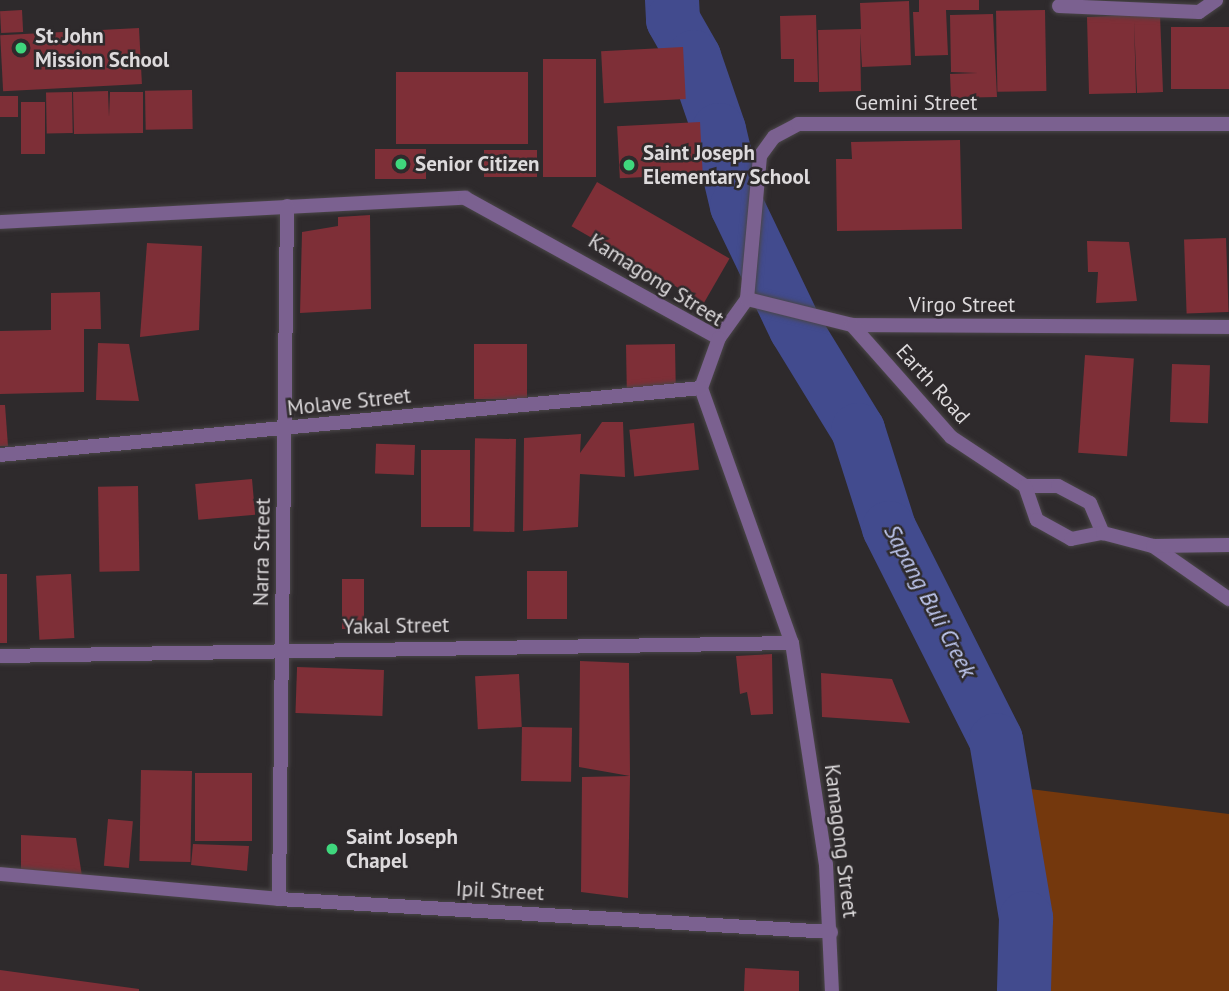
<!DOCTYPE html>
<style>
body{margin:0}
#map{position:relative;width:1229px;height:991px;overflow:hidden;background:#2e2a2c;font-family:"PT Sans",sans-serif}
div>[style]{position:absolute}
[style*='--x']{left:calc(var(--x)*1px);top:calc(var(--y)*1px);width:calc(var(--w)*1px);rotate:calc(var(--a)*1deg)}
.green>*{inset:0;background:#74380d}
.river>*{height:54px;margin:-27px;padding:0 27px;transform-origin:27px;border-radius:27px;background:#424b8e}
.building>*{inset:0;background:#7e2f37;transform-origin:0 0}
.roads{filter:drop-shadow(0 0 2px #4a4648) drop-shadow(0 0 2px #4a4648)}
.lane>*{height:14px;margin:-7px;padding:0 7px;transform-origin:7px;border-radius:7px;background:#7b6190}
.street>*{height:14px;margin:-7px;padding:0 7px;transform-origin:7px;border-radius:7px;background:#7b6190}
.dots>*{width:19px;height:19px;translate:-50% -50%;box-sizing:border-box;border:4px solid #2e2a2c;border-radius:50%}
span{translate:-50% -50%;white-space:nowrap;text-align:center;line-height:1.15;-webkit-text-stroke:5px #2e2a2c;paint-order:stroke}
.poi-label{font-size:21px;color:#dddadc;font-weight:700}
.left{translate:0 -50%;text-align:left}
.street-label{font-size:21px;color:#dddadc}
.water-label{font-size:23px;color:#c0c9f1;font-style:italic}
</style>
<div id="map">
<div class="green">
<i style="clip-path:polygon(1014px 787px,1229px 814px,1229px 991px,1040px 991px,1035px 888px)"></i>
</div>
<div class="river">
<i style="--x:672;--y:0;--w:20;--a:87"></i>
<i style="--x:673;--y:20;--w:43;--a:60.4"></i>
<i style="--x:694;--y:57;--w:77;--a:71.1"></i>
<i style="--x:719;--y:130;--w:78;--a:76.7"></i>
<i style="--x:737;--y:206;--w:136;--a:64.4"></i>
<i style="--x:796;--y:329;--w:119;--a:58.5"></i>
<i style="--x:858;--y:430;--w:103;--a:72.4"></i>
<i style="--x:889;--y:528;--w:237;--a:63.2"></i>
<i style="--x:996;--y:740;--w:181;--a:80.4"></i>
<i style="--x:1026;--y:918;--w:73;--a:91.6"></i>
</div>
<div class="building">
<i style="clip-path:polygon(919px 0,979px 0,979px 10px,946px 10px,948px 55px,915px 56px,913px 12px,919px 12px)"></i>
<i style="clip-path:polygon(909px 1px,911px 65px,862px 67px,860px 33px,861px 91px,819px 92px,818px 30px,861px 29px,860px 3px)"></i>
<i style="left:22px;top:10px;width:22px;height:22px;rotate:87deg"></i>
<i style="left:1045px;top:10px;width:81px;height:49px;rotate:89deg"></i>
<i style="clip-path:polygon(993px 14px,997px 97px,951px 98px,950px 74px,978px 73px,951px 72px,950px 15px)"></i>
<i style="clip-path:polygon(1160px 14px,1163px 92px,1137px 93px,1134px 21px,1136px 93px,1089px 94px,1087px 17px)"></i>
<i style="clip-path:polygon(816px 15px,818px 82px,794px 82px,794px 59px,781px 59px,780px 16px)"></i>
<i style="left:1229px;top:27px;width:62px;height:58px;rotate:90deg"></i>
<i style="left:139px;top:28px;width:56px;height:139px;rotate:87deg"></i>
<i style="left:683px;top:47px;width:52px;height:82px;rotate:87deg"></i>
<i style="left:543px;top:59px;width:53px;height:118px"></i>
<i style="left:528px;top:72px;width:72px;height:132px;rotate:90deg"></i>
<i style="left:192px;top:90px;width:39px;height:47px;rotate:89deg"></i>
<i style="clip-path:polygon(108px 91px,109px 117px,110px 92px,143px 92px,143px 133px,74px 134px,73px 92px)"></i>
<i style="left:72px;top:92px;width:41px;height:26px;rotate:89deg"></i>
<i style="left:0;top:96px;width:18px;height:21px"></i>
<i style="left:21px;top:102px;width:24px;height:52px"></i>
<i style="left:700px;top:122px;width:52px;height:83px;rotate:87deg"></i>
<i style="clip-path:polygon(960px 140px,962px 229px,837px 231px,836px 159px,852px 159px,851px 142px)"></i>
<i style="left:375px;top:149px;width:51px;height:30px"></i>
<i style="left:484px;top:150px;width:53px;height:27px"></i>
<i style="left:597px;top:182px;width:153px;height:51px;rotate:30deg"></i>
<i style="clip-path:polygon(370px 215px,371px 309px,300px 313px,302px 232px,338px 226px,338px 217px)"></i>
<i style="left:1226px;top:238px;width:74px;height:42px;rotate:88deg"></i>
<i style="clip-path:polygon(1087px 241px,1129px 242px,1137px 301px,1096px 303px,1098px 272px,1088px 272px)"></i>
<i style="clip-path:polygon(147px 243px,202px 246px,199px 330px,140px 337px)"></i>
<i style="clip-path:polygon(100px 292px,101px 329px,84px 329px,84px 392px,0 394px,0 331px,51px 330px,51px 293px)"></i>
<i style="clip-path:polygon(98px 343px,129px 344px,139px 401px,96px 400px)"></i>
<i style="left:474px;top:344px;width:53px;height:55px"></i>
<i style="left:675px;top:344px;width:43px;height:49px;rotate:89deg"></i>
<i style="left:1085px;top:355px;width:49px;height:98px;rotate:4deg"></i>
<i style="left:1172px;top:364px;width:38px;height:58px;rotate:2deg"></i>
<i style="clip-path:polygon(0 405px,5px 405px,8px 446px,0 446px)"></i>
<i style="clip-path:polygon(602px 422px,623px 422px,625px 477px,580px 474px,578px 527px,523px 531px,524px 438px,581px 434px,580px 453px)"></i>
<i style="left:694px;top:423px;width:47px;height:65px;rotate:84deg"></i>
<i style="left:516px;top:439px;width:93px;height:41px;rotate:91deg"></i>
<i style="left:415px;top:445px;width:30px;height:39px;rotate:92deg"></i>
<i style="left:421px;top:450px;width:49px;height:77px"></i>
<i style="left:252px;top:479px;width:36px;height:57px;rotate:85deg"></i>
<i style="left:138px;top:486px;width:85px;height:40px;rotate:89deg"></i>
<i style="left:527px;top:571px;width:40px;height:48px"></i>
<i style="left:0;top:574px;width:7px;height:69px"></i>
<i style="left:71px;top:574px;width:64px;height:35px;rotate:87deg"></i>
<i style="left:342px;top:579px;width:22px;height:50px"></i>
<i style="clip-path:polygon(772px 654px,773px 714px,751px 715px,747px 692px,740px 694px,736px 656px)"></i>
<i style="clip-path:polygon(580px 661px,629px 663px,630px 776px,628px 898px,581px 892px,582px 777px,630px 776px,579px 767px)"></i>
<i style="left:384px;top:670px;width:46px;height:87px;rotate:92deg"></i>
<i style="clip-path:polygon(821px 673px,892px 679px,910px 723px,822px 717px)"></i>
<i style="left:519px;top:674px;width:53px;height:44px;rotate:87deg"></i>
<i style="left:522px;top:727px;width:50px;height:54px;rotate:1deg"></i>
<i style="left:141px;top:770px;width:51px;height:91px;rotate:1deg"></i>
<i style="left:195px;top:773px;width:57px;height:68px"></i>
<i style="left:108px;top:819px;width:25px;height:47px;rotate:5deg"></i>
<i style="clip-path:polygon(21px 835px,76px 838px,82px 876px,21px 869px)"></i>
<i style="clip-path:polygon(193px 844px,249px 846px,247px 871px,191px 865px)"></i>
<i style="clip-path:polygon(745px 968px,799px 971px,799px 991px,744px 991px)"></i>
<i style="clip-path:polygon(0 970px,139px 989px,139px 991px,0 991px)"></i>
</div>
<div class="roads">
<div class="lane">
<i style="--x:1059;--y:6;--w:140;--a:2.5"></i>
<i style="--x:1199;--y:12;--w:21;--a:-35"></i>
<i style="--x:1153;--y:546;--w:93;--a:34.9"></i>
</div>
<div class="street">
<i style="--x:0;--y:222;--w:466;--a:-3"></i>
<i style="--x:465;--y:198;--w:290;--a:28.9"></i>
<i style="--x:747;--y:299;--w:48;--a:125.7"></i>
<i style="--x:719;--y:338;--w:53;--a:109.8"></i>
<i style="--x:701;--y:388;--w:271;--a:70.4"></i>
<i style="--x:792;--y:643;--w:225;--a:81.3"></i>
<i style="--x:826;--y:865;--w:126;--a:87.3"></i>
<i style="--x:747;--y:299;--w:144;--a:-84.8"></i>
<i style="--x:760;--y:156;--w:24;--a:-54"></i>
<i style="--x:774;--y:137;--w:27;--a:-28"></i>
<i style="--x:798;--y:124;--w:431;--a:0"></i>
<i style="--x:747;--y:299;--w:108;--a:13.9"></i>
<i style="--x:852;--y:325;--w:377;--a:0.3"></i>
<i style="--x:852;--y:325;--w:149;--a:48.5"></i>
<i style="--x:951;--y:437;--w:89;--a:33.5"></i>
<i style="--x:1025;--y:486;--w:33;--a:0"></i>
<i style="--x:1058;--y:486;--w:36;--a:28"></i>
<i style="--x:1090;--y:503;--w:33;--a:67"></i>
<i style="--x:0;--y:455;--w:704;--a:-5.46"></i>
<i style="--x:1025;--y:486;--w:36;--a:71"></i>
<i style="--x:1037;--y:520;--w:39;--a:29"></i>
<i style="--x:1071;--y:539;--w:33;--a:-11"></i>
<i style="--x:1103;--y:533;--w:52;--a:14.6"></i>
<i style="--x:1153;--y:546;--w:76;--a:-0.8"></i>
<i style="--x:0;--y:656;--w:792;--a:-0.94"></i>
<i style="--x:0;--y:874;--w:280;--a:5.1"></i>
<i style="--x:279;--y:899;--w:553;--a:3.42"></i>
<i style="--x:279;--y:899;--w:693;--a:-89.34"></i>
</div>
</div>
<div class="dots">
<i style="left:21px;top:48px;background:#3fd77d"></i>
<i style="left:401px;top:164px;background:#3fd77d"></i>
<i style="left:629px;top:165px;background:#3fd77d"></i>
<i style="left:332px;top:849px;background:#3fd77d"></i>
</div>
<div class="poi-label">
<span class="left" style="left:35px;top:48px">St. John<br>Mission School</span>
<span class="left" style="left:643px;top:165px">Saint Joseph<br>Elementary School</span>
<span class="left" style="left:415px;top:164px">Senior Citizen</span>
<span class="left" style="left:346px;top:849px">Saint Joseph<br>Chapel</span>
</div>
<div class="street-label">
<span style="left:916px;top:103px">Gemini Street</span>
<span style="left:656px;top:280px;rotate:32deg">Kamagong Street</span>
<span style="left:962px;top:305px">Virgo Street</span>
<span style="left:933px;top:384px;rotate:48deg">Earth Road</span>
<span style="left:349px;top:402px;rotate:-6deg">Molave Street</span>
<span style="left:262px;top:552px;rotate:-89deg">Narra Street</span>
<span style="left:396px;top:626px;rotate:-1deg">Yakal Street</span>
<span style="left:841px;top:841px;rotate:83deg">Kamagong Street</span>
<span style="left:500px;top:891px;rotate:3deg">Ipil Street</span>
</div>
<div class="water-label">
<span style="left:930px;top:601px;rotate:62deg">Sapang Buli Creek</span>
</div>
</div>
